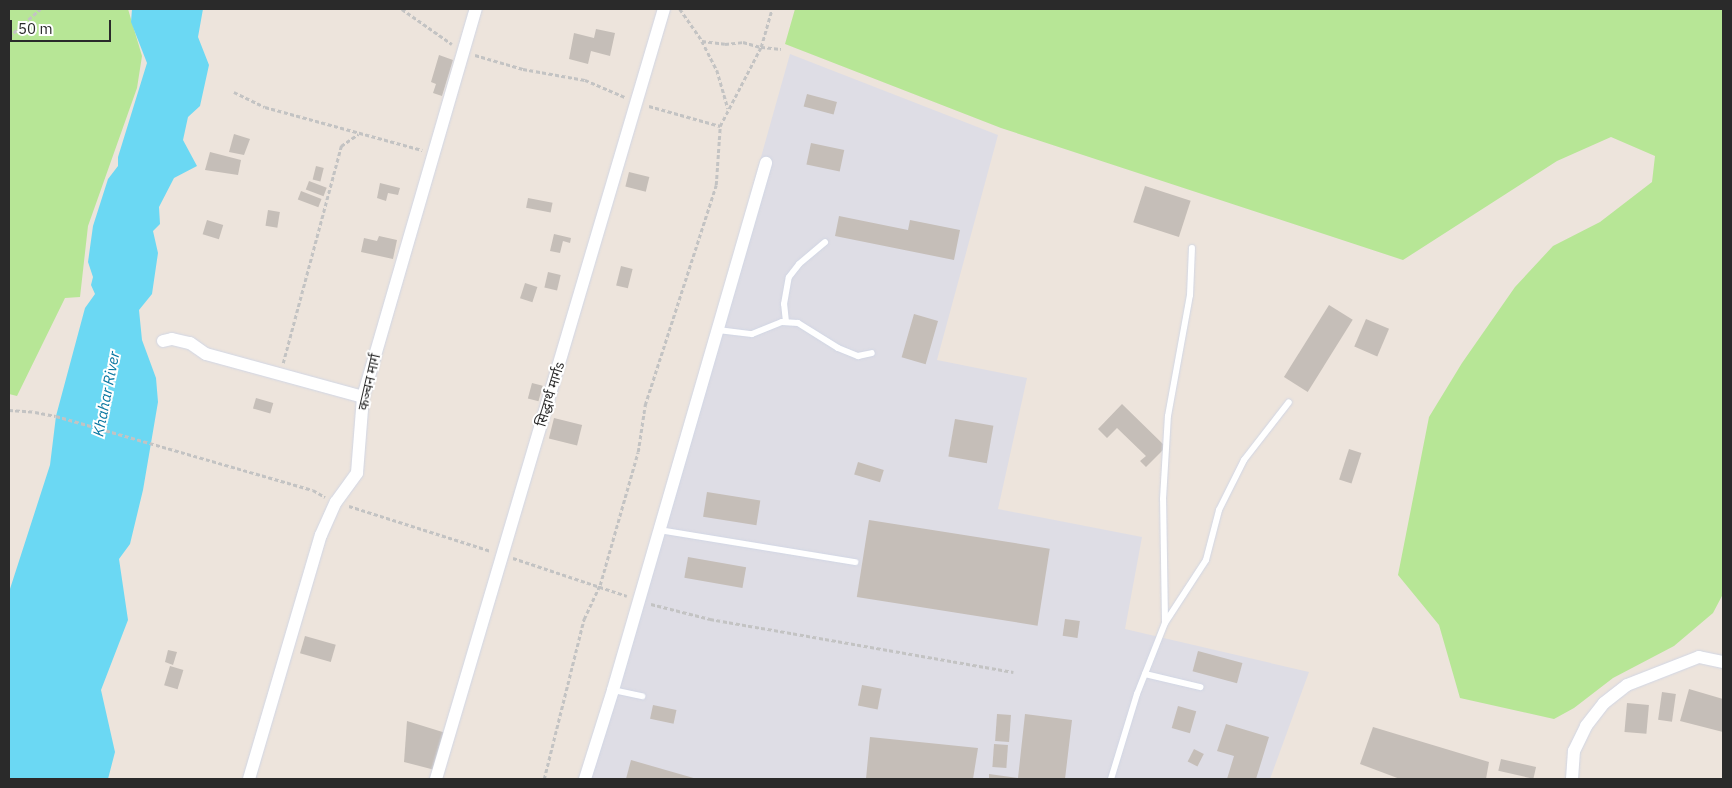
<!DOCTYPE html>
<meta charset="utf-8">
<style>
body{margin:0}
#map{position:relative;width:1732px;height:788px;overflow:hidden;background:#ede4dc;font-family:"IBM Plex Sans","Noto Sans Devanagari",sans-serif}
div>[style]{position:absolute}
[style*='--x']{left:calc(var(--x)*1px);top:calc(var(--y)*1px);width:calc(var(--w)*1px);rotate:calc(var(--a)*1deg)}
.industrial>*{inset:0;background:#dedde5}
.green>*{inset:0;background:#b7e696}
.water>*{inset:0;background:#6bd8f3}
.building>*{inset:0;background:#c5beb8;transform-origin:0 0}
.path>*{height:2.5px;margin-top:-1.25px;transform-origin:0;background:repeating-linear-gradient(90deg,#c3c3c3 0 4px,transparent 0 6.5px)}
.roads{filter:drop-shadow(0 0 1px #d1d6e4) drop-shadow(0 0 1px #d1d6e4)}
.lane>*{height:6px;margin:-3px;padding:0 3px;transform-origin:3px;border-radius:3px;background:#fff}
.street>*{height:12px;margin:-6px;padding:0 6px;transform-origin:6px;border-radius:6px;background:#fff}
span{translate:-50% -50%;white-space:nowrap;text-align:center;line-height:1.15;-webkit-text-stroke:4px #fff;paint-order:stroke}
.street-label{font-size:14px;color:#2a2a2a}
.water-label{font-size:15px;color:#0876a0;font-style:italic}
.frame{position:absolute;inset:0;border:10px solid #2a2a2a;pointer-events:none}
.scale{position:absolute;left:10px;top:20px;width:101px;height:22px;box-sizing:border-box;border:2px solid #2a2a2a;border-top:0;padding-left:6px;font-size:15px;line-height:18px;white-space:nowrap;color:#2a2a2a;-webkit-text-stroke:4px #fff;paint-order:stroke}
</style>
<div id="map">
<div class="industrial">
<i style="clip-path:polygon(790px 54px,998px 135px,937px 360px,1027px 378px,998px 509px,1142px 537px,1125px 629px,1309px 672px,1270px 779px,586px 779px)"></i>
</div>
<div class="green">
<i style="clip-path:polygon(9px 9px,128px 9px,142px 56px,137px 88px,88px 226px,80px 297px,65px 298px,17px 396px,9px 394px)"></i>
<i style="clip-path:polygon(795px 9px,1723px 9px,1723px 594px,1713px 613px,1674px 646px,1613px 678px,1574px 708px,1554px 719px,1460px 698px,1439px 625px,1398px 575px,1429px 417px,1462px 363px,1515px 287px,1553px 246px,1600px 222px,1652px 182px,1655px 156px,1611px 137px,1557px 161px,1403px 260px,1001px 128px,785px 44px)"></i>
</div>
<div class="water">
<i style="clip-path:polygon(132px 9px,203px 9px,198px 37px,209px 65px,200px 106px,188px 117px,183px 140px,197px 166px,174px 178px,159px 207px,160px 224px,153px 231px,158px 253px,152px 294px,139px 310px,142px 340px,156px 378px,158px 402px,143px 490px,130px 544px,119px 559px,128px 620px,101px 690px,115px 752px,108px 779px,9px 779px,9px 592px,50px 465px,56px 416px,85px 308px,95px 294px,91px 285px,93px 277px,88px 262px,93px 226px,108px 179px,118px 166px,118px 157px,147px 63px,131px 22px)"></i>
</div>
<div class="building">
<i style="clip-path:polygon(596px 29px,615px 33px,610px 56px,591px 51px,588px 64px,569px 59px,574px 33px,594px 38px)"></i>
<i style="clip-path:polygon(439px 55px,453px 60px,442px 96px,433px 93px,436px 84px,431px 82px)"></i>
<i style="left:807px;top:94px;width:31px;height:13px;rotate:15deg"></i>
<i style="clip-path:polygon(234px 134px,250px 139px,244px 155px,229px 152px)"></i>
<i style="left:811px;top:143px;width:34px;height:22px;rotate:12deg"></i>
<i style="clip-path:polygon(210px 152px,241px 160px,238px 175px,205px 170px)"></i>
<i style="left:316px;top:166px;width:8px;height:14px;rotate:14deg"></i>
<i style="left:629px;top:172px;width:21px;height:15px;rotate:14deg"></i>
<i style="left:309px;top:181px;width:19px;height:9px;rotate:21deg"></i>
<i style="clip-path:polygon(380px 183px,400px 188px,398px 195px,388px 193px,386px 201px,377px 198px)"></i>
<i style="left:1145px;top:186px;width:48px;height:38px;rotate:18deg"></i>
<i style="left:301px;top:191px;width:22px;height:9px;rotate:21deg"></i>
<i style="left:528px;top:198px;width:25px;height:10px;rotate:11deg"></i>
<i style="left:268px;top:210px;width:12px;height:16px;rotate:9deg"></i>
<i style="clip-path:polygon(839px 216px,908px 230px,910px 220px,960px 230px,954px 260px,835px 236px)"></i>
<i style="left:207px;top:220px;width:17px;height:15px;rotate:17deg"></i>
<i style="clip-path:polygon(554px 234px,571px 238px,570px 243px,563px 241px,560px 253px,550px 251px)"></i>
<i style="clip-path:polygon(379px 236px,397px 240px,393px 259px,361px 252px,364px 238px,377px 241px)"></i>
<i style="left:621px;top:266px;width:12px;height:20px;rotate:14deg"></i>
<i style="left:548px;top:272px;width:13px;height:16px;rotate:13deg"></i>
<i style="left:525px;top:283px;width:13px;height:16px;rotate:18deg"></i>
<i style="left:1329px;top:305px;width:28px;height:85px;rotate:32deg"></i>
<i style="left:914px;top:314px;width:25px;height:45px;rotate:16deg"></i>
<i style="left:1366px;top:319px;width:25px;height:30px;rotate:23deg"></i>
<i style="left:532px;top:383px;width:11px;height:16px;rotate:15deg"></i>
<i style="left:256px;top:398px;width:18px;height:11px;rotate:16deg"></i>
<i style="clip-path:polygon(1122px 404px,1166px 447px,1146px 467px,1140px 461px,1146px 456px,1117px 428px,1107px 438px,1098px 429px)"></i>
<i style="left:554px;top:418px;width:29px;height:21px;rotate:14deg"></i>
<i style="left:955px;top:419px;width:39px;height:38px;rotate:10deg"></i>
<i style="left:1349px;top:449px;width:13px;height:32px;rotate:18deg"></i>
<i style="left:858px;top:462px;width:27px;height:13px;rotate:17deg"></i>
<i style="left:707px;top:492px;width:54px;height:25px;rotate:9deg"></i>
<i style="left:869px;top:520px;width:183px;height:78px;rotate:9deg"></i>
<i style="left:688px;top:557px;width:59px;height:21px;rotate:10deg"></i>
<i style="left:1065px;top:619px;width:15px;height:17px;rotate:8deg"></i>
<i style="left:305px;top:636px;width:32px;height:18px;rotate:16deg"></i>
<i style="clip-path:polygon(168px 650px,177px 652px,173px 665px,165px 662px)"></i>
<i style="left:1198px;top:651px;width:46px;height:21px;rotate:15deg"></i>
<i style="left:170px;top:666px;width:14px;height:20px;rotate:17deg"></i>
<i style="left:862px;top:685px;width:20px;height:21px;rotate:11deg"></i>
<i style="clip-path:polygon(1689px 689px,1723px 699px,1723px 732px,1680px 721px)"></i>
<i style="left:1662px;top:692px;width:14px;height:28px;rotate:8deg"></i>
<i style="left:1627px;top:703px;width:22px;height:29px;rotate:5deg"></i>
<i style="left:653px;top:705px;width:24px;height:14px;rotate:12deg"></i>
<i style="left:1178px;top:706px;width:19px;height:23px;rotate:16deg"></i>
<i style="left:997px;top:714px;width:14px;height:27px;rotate:4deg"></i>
<i style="clip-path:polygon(1025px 714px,1072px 720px,1065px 779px,989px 779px,989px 774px,1018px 778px)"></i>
<i style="clip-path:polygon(407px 721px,449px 734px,435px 770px,404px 762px)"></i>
<i style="clip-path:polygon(1226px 724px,1269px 737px,1256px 779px,1227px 779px,1234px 756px,1217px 751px)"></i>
<i style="clip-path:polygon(1373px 727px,1489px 762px,1486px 779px,1400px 779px,1360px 764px)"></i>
<i style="clip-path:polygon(870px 737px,978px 748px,973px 779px,866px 779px)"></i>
<i style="left:994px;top:744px;width:14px;height:23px;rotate:4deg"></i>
<i style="left:1194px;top:749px;width:11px;height:14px;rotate:27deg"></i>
<i style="left:1501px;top:759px;width:36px;height:12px;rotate:13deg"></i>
<i style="clip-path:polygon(631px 760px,697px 779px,626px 779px)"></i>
</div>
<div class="path">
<i style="--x:402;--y:9;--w:61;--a:35"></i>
<i style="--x:680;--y:9;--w:39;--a:55"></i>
<i style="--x:702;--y:41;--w:33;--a:63"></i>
<i style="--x:717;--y:70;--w:40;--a:74"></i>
<i style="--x:9;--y:37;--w:42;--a:-42.1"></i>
<i style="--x:702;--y:41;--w:23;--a:7"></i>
<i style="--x:725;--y:44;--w:18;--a:-6"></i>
<i style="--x:743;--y:42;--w:19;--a:16"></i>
<i style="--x:761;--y:47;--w:20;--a:6"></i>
<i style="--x:475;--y:55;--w:50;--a:16.3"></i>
<i style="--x:523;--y:69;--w:63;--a:10.1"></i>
<i style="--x:585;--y:80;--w:43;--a:23"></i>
<i style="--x:234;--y:92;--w:34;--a:26"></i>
<i style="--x:265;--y:107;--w:163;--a:15.3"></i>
<i style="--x:649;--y:106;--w:74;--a:15.7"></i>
<i style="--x:283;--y:363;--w:225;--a:-75"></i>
<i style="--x:341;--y:146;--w:21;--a:-35"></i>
<i style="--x:9;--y:410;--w:26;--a:4"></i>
<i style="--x:35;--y:412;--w:21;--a:11"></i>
<i style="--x:56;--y:416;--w:267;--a:16.1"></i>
<i style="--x:313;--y:490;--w:14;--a:30"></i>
<i style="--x:349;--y:506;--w:149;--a:17.6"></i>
<i style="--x:513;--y:558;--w:120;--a:18.4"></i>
<i style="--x:651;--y:604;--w:61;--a:14.3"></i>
<i style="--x:710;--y:619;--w:308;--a:9.9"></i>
<i style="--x:544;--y:779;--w:165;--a:-76"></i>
<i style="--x:584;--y:619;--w:38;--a:-65"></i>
<i style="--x:600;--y:585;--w:138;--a:-74.1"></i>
<i style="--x:638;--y:452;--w:48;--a:-81.5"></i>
<i style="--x:645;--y:405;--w:231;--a:-72.1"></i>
<i style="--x:716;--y:185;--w:59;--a:-86.1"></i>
<i style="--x:720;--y:126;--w:89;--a:-62.6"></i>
<i style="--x:761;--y:47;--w:40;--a:-74"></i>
</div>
<div class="roads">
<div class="lane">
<i style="--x:786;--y:322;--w:18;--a:-96"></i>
<i style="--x:784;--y:304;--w:27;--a:-80"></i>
<i style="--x:789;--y:277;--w:16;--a:-52"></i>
<i style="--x:799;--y:264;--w:34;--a:-40"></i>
<i style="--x:718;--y:330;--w:34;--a:7"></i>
<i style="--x:752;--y:334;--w:32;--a:-22"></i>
<i style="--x:782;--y:322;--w:16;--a:4"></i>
<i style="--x:798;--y:323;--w:47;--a:32"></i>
<i style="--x:838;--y:348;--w:22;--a:22"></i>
<i style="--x:858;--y:356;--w:14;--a:-12"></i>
<i style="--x:659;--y:530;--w:199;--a:9.3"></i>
<i style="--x:1165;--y:622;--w:123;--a:-90.9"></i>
<i style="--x:1163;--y:499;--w:83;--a:-86.6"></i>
<i style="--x:1168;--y:416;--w:123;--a:-79.7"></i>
<i style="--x:1190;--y:295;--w:47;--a:-87.6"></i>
<i style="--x:1145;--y:674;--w:57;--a:13.3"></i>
<i style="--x:613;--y:690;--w:30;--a:12"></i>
<i style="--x:1111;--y:779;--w:89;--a:-73"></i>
<i style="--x:1137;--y:694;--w:76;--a:-68.5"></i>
<i style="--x:1165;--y:623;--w:75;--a:-56.9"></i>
<i style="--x:1206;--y:560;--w:52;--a:-75.4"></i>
<i style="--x:1219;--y:510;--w:56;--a:-63.4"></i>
<i style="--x:1244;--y:460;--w:73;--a:-52.2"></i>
</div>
<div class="street">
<i style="--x:163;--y:341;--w:9;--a:-13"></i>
<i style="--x:172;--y:339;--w:18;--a:13"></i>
<i style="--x:190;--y:343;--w:19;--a:35"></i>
<i style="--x:206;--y:354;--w:163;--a:15.3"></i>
<i style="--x:249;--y:779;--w:254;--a:-73.6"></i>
<i style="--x:321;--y:535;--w:36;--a:-66"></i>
<i style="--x:336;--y:502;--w:36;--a:-54"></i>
<i style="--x:357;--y:473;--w:76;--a:-85.5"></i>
<i style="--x:363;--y:397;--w:404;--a:-73.8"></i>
<i style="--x:436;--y:779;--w:803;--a:-73.51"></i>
<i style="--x:585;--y:779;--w:93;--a:-72.5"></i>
<i style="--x:613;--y:690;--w:549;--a:-73.81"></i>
<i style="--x:1572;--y:779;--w:28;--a:-86"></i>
<i style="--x:1574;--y:751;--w:28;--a:-64"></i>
<i style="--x:1586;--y:726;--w:29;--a:-52"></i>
<i style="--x:1604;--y:703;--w:29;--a:-38"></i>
<i style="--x:1627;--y:685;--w:77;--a:-21.3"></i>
<i style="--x:1699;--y:657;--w:25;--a:12"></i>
</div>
</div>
<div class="street-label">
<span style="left:369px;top:382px;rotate:-77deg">कञ्चन मार्ग</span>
<span style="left:550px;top:394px;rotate:-73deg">सिद्धार्थ मार्गs</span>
</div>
<div class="water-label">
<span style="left:106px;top:394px;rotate:-79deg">Khahar River</span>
</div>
<div class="frame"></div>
<div class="scale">50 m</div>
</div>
